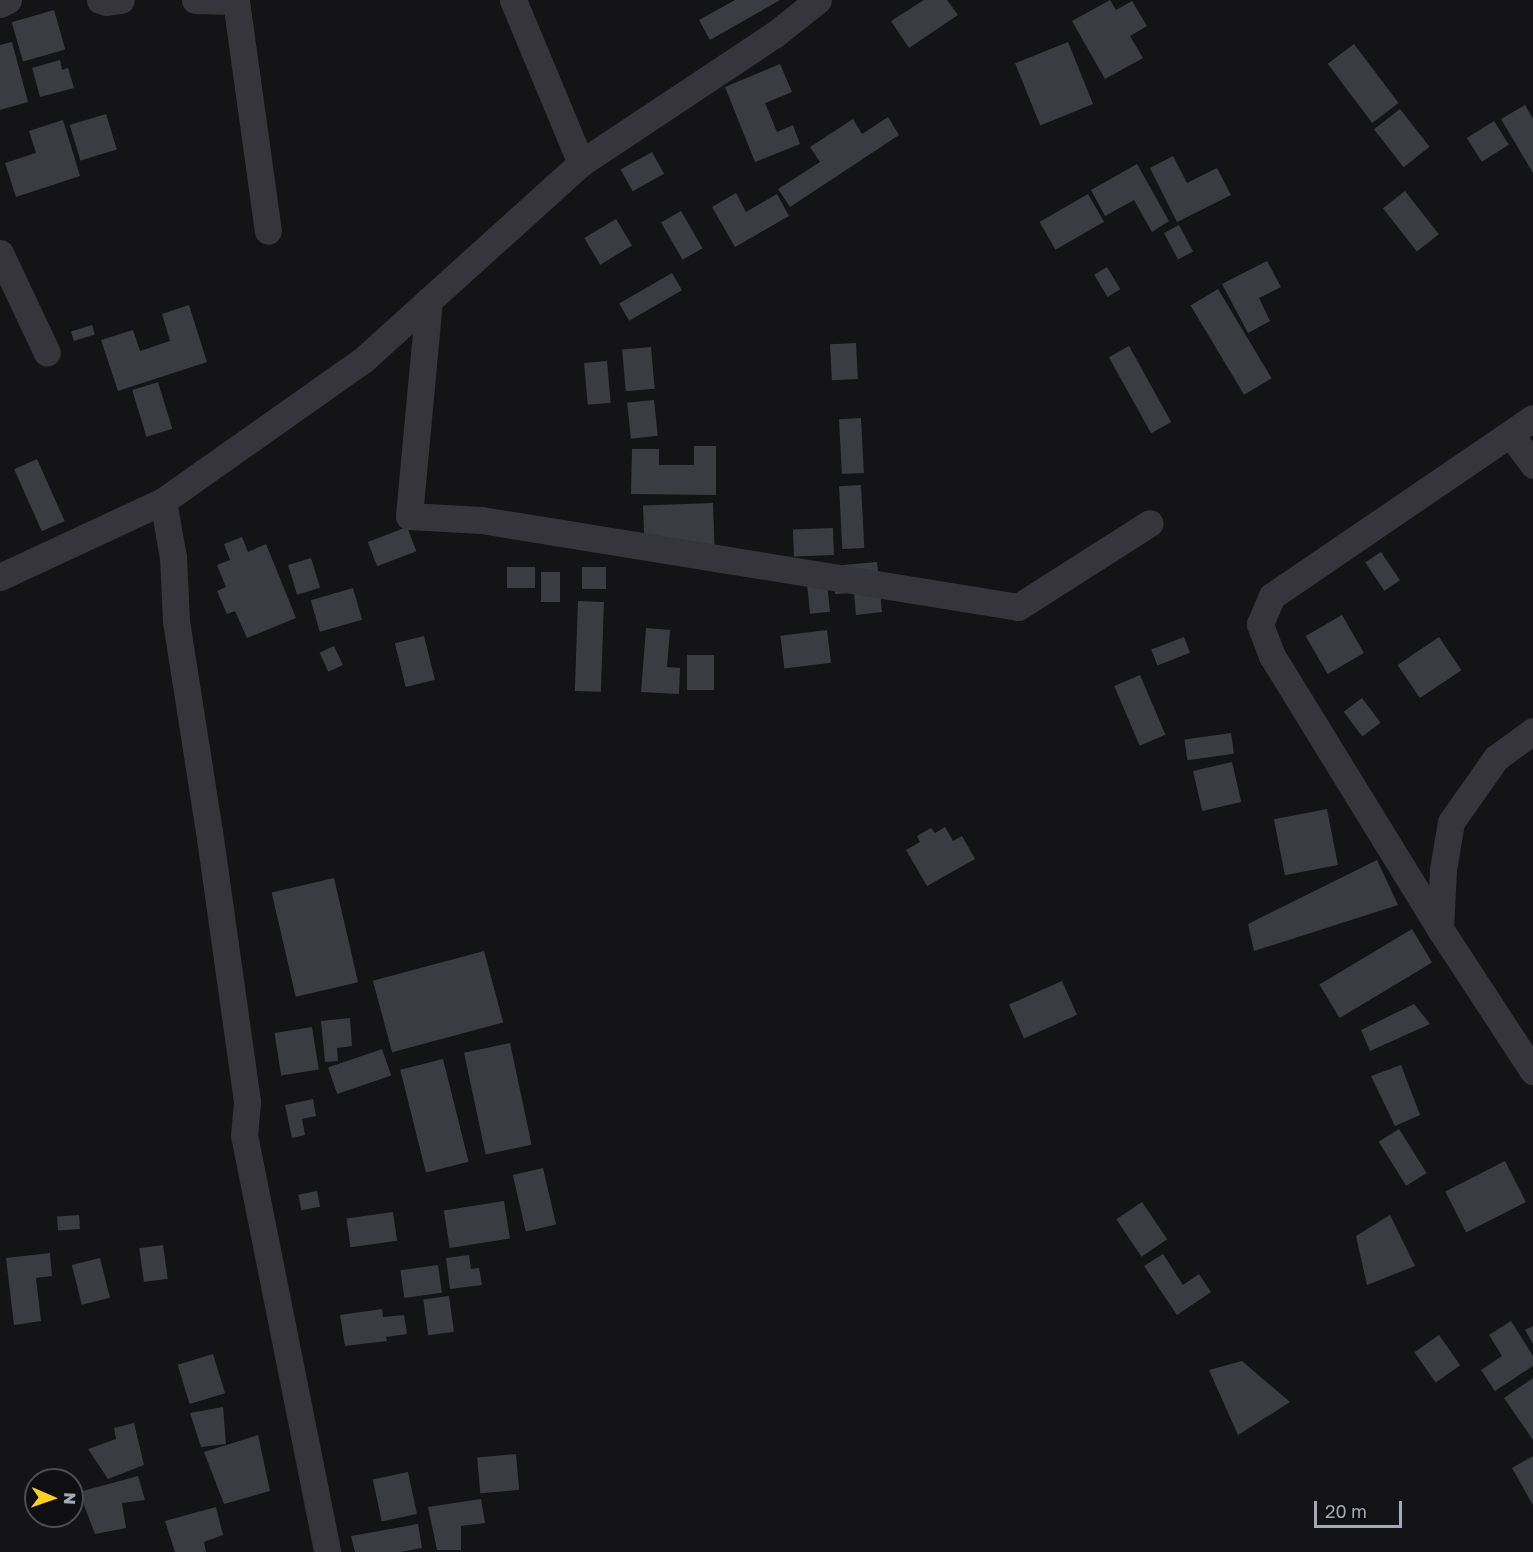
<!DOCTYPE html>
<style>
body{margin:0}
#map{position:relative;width:1533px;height:1552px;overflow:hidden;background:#141416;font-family:"Golos Text",sans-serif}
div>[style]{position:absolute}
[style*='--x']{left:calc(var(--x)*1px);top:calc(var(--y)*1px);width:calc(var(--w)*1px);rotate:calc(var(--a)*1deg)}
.building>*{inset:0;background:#3b3c41;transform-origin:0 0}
.minor>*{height:27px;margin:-13.5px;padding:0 13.5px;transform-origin:13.5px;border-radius:13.5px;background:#35353b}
span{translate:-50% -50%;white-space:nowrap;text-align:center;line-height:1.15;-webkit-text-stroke:5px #0f0f11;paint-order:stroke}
.north{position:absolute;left:24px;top:1468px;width:60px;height:60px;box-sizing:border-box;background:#0f0f11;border:2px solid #4b4c54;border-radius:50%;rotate:92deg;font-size:16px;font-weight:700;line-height:24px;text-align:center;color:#a5a8b8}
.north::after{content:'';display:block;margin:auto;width:21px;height:27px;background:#ffce23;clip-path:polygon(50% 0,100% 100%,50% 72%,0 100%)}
.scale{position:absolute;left:1314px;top:1501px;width:88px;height:27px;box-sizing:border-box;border:3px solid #a5a8b8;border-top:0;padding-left:8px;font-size:18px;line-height:21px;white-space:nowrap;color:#a5a8b8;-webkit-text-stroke:4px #0f0f11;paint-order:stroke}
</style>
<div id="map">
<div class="building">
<i style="clip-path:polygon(735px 0,780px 0,710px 40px,699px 20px)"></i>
<i style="clip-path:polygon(924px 0,947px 0,958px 15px,909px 48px,891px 21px)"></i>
<i style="clip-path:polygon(1110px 0,1116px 10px,1132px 1px,1147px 26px,1130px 36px,1143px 58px,1105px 79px,1072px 21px)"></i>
<i style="left:54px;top:10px;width:41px;height:44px;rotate:74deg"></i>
<i style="clip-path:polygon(12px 42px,28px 102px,0 110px,0 45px)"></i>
<i style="left:1068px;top:42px;width:67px;height:57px;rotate:68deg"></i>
<i style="left:1354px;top:44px;width:74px;height:33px;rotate:53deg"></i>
<i style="clip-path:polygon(60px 60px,62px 70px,68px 68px,74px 88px,40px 97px,32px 68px)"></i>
<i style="clip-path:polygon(780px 64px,792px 92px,765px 103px,777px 132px,793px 125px,800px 144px,755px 162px,725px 87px)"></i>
<i style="clip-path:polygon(1525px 105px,1533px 119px,1533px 173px,1501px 119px)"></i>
<i style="left:1400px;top:109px;width:48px;height:33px;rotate:52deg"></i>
<i style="left:106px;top:114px;width:37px;height:38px;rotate:73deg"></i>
<i style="clip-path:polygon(888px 117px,899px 135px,790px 207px,778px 189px,820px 162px,810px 147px,853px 119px,862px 134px)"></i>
<i style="clip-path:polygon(63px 120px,80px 176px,16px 197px,5px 163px,36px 153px,29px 131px)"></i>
<i style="left:1494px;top:121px;width:28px;height:32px;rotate:58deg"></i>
<i style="left:652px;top:152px;width:25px;height:36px;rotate:61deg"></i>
<i style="clip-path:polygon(1173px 156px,1187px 183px,1217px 168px,1231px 195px,1177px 222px,1150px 168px)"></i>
<i style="clip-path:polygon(1137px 164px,1169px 221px,1152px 232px,1134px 200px,1105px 216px,1091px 190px)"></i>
<i style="left:1405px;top:191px;width:55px;height:28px;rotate:52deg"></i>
<i style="clip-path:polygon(736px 193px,746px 212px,777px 194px,789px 216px,735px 247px,712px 207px)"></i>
<i style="left:1088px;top:194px;width:32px;height:56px;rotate:60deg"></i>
<i style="left:681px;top:211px;width:43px;height:23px;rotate:60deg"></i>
<i style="left:616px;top:219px;width:31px;height:37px;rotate:59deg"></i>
<i style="left:1179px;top:225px;width:30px;height:17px;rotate:62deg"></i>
<i style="clip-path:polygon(1267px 261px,1281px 287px,1259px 298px,1270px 321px,1248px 333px,1222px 284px)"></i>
<i style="left:1107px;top:267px;width:26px;height:15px;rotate:59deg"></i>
<i style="left:672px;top:273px;width:20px;height:61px;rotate:60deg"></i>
<i style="left:1218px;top:289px;width:104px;height:32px;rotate:59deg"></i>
<i style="clip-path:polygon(189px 305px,207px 362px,118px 391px,101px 340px,133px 330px,140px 351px,170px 341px,162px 314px)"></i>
<i style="left:92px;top:325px;width:10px;height:22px;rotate:73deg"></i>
<i style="left:856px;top:343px;width:36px;height:26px;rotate:87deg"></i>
<i style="left:1129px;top:346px;width:87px;height:23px;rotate:61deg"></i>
<i style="left:651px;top:347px;width:42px;height:29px;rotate:85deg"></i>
<i style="left:607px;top:361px;width:42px;height:23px;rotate:85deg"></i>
<i style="left:158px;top:382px;width:49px;height:27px;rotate:73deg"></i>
<i style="left:654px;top:400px;width:36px;height:27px;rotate:84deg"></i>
<i style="left:861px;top:418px;width:55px;height:22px;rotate:87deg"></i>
<i style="clip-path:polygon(694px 446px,716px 446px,716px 495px,631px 494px,632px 449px,659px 449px,659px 465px,694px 465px)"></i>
<i style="left:37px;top:459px;width:68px;height:25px;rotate:66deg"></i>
<i style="left:861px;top:485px;width:63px;height:22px;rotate:87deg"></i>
<i style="left:713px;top:503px;width:52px;height:70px;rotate:88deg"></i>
<i style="left:407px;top:527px;width:26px;height:42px;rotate:69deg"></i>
<i style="left:833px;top:528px;width:27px;height:40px;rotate:88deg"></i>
<i style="clip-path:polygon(242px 537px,248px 552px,266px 544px,296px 618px,247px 638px,235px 611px,227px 614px,217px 591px,226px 587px,217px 565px,230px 560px,224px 544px)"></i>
<i style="left:1381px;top:552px;width:34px;height:19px;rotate:56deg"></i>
<i style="left:311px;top:558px;width:31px;height:24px;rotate:73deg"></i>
<i style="clip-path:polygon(877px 562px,882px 612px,856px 615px,854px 593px,835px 594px,832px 566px)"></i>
<i style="left:825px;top:564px;width:48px;height:20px;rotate:84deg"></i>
<i style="left:507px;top:567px;width:28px;height:21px"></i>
<i style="left:582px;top:567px;width:24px;height:22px"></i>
<i style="left:541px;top:572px;width:19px;height:30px"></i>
<i style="left:353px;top:588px;width:33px;height:44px;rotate:74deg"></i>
<i style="left:578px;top:601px;width:26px;height:90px;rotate:2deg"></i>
<i style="left:1342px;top:615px;width:44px;height:42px;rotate:60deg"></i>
<i style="clip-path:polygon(646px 628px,670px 630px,667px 667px,680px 668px,679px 694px,641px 692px)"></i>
<i style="left:827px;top:630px;width:33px;height:47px;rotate:83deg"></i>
<i style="left:424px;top:636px;width:45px;height:30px;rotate:76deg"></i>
<i style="left:1184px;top:637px;width:17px;height:35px;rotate:69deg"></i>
<i style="left:1439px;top:637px;width:40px;height:50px;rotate:56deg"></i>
<i style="left:334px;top:646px;width:21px;height:16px;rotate:65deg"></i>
<i style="left:687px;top:655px;width:27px;height:35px"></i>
<i style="left:1140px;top:675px;width:65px;height:28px;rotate:67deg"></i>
<i style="left:1362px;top:698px;width:31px;height:23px;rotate:53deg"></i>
<i style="left:1231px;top:733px;width:21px;height:47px;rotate:82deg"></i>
<i style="left:1232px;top:762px;width:41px;height:40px;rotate:77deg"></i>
<i style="left:1327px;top:809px;width:57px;height:54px;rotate:79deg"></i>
<i style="clip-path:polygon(945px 827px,953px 841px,962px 836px,975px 859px,927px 886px,906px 850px,920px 842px,917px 836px,931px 828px,935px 833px)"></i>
<i style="clip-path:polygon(1377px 860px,1398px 905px,1254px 951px,1248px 924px)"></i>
<i style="left:334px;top:878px;width:107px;height:64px;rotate:77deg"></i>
<i style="left:1412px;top:929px;width:39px;height:108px;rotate:59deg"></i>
<i style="left:484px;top:951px;width:74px;height:115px;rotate:75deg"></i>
<i style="left:1062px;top:981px;width:37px;height:58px;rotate:66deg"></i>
<i style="clip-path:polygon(1414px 1004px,1430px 1024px,1370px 1051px,1361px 1030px)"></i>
<i style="clip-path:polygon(350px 1018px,352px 1046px,337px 1048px,338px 1061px,325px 1062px,321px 1021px)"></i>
<i style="left:312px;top:1027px;width:43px;height:38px;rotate:81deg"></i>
<i style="left:510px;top:1043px;width:104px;height:47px;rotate:78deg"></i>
<i style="left:382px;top:1049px;width:28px;height:57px;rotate:71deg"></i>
<i style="left:443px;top:1059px;width:106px;height:44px;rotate:76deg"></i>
<i style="clip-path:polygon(1401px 1065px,1420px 1115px,1395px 1126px,1371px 1076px)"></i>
<i style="clip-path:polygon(313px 1099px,316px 1116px,302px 1119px,305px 1135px,292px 1138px,285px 1105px)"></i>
<i style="left:1399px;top:1129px;width:52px;height:24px;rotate:58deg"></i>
<i style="left:1505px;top:1161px;width:46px;height:67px;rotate:63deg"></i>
<i style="left:543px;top:1168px;width:58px;height:31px;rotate:77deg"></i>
<i style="left:317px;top:1191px;width:16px;height:19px;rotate:79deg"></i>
<i style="left:504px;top:1201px;width:38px;height:61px;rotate:81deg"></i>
<i style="left:1142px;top:1202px;width:45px;height:31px;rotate:56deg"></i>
<i style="left:393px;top:1212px;width:29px;height:47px;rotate:82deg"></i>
<i style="left:79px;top:1215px;width:14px;height:22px;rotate:86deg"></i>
<i style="clip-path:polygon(1390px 1215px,1415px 1266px,1367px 1285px,1356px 1236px)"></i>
<i style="left:163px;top:1245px;width:34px;height:24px;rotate:82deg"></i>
<i style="clip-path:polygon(50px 1253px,52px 1276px,36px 1278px,41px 1321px,14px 1325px,6px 1258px)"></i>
<i style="clip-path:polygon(1163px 1254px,1183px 1285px,1199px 1274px,1211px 1292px,1177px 1315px,1144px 1266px)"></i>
<i style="clip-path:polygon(469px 1255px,471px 1269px,479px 1268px,482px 1285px,450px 1289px,446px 1258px)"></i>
<i style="left:100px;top:1258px;width:41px;height:29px;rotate:76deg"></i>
<i style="left:438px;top:1265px;width:28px;height:38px;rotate:82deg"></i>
<i style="left:449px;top:1296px;width:36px;height:26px;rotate:82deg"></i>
<i style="clip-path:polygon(382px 1309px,383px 1317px,404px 1315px,407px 1334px,386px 1337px,387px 1341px,345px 1346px,340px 1315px)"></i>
<i style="clip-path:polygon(1511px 1321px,1533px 1356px,1533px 1366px,1495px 1391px,1481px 1370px,1502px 1356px,1489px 1335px)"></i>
<i style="clip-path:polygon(1533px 1326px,1533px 1344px,1525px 1330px)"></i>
<i style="left:1439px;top:1335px;width:37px;height:30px;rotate:55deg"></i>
<i style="left:213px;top:1354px;width:41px;height:37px;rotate:73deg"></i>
<i style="clip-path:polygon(1242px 1361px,1290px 1402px,1238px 1435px,1209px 1370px)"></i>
<i style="clip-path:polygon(1533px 1378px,1533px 1440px,1504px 1398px)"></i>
<i style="clip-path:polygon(223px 1407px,226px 1444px,201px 1447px,190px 1413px)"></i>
<i style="clip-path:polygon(134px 1423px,144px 1465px,108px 1479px,88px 1449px,116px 1439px,114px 1428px)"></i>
<i style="clip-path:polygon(258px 1435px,270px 1491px,224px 1504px,204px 1452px)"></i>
<i style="left:516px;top:1454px;width:36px;height:39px;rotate:85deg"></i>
<i style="clip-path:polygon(1533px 1456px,1533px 1505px,1512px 1468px)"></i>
<i style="left:408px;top:1472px;width:43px;height:36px;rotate:78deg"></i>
<i style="clip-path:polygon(138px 1476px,145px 1500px,122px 1503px,126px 1528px,95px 1534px,79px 1492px)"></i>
<i style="clip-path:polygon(481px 1499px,485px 1523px,461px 1526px,461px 1550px,437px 1550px,428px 1507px)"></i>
<i style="clip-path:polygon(216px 1507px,223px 1535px,204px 1542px,206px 1552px,175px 1552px,165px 1521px)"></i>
<i style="clip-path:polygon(418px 1524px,422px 1548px,400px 1552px,355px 1552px,351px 1536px)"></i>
</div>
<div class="minor">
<i style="--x:100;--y:0;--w:6;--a:18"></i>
<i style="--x:106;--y:2;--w:15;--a:-8"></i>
<i style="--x:195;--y:0;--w:41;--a:1.4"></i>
<i style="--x:236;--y:1;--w:232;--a:82.1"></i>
<i style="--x:513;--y:0;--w:177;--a:67.4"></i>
<i style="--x:0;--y:4;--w:9;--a:-27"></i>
<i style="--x:0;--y:253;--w:110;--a:64.8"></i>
<i style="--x:429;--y:300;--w:217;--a:95.3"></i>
<i style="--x:409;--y:516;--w:72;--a:3.2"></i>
<i style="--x:481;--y:520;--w:544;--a:9.2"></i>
<i style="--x:1018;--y:607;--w:156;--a:-32.5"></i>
<i style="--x:1510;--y:434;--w:39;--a:53"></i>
<i style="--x:163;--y:501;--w:57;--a:79.9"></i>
<i style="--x:173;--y:557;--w:64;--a:87.3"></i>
<i style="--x:176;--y:621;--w:213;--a:81.1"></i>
<i style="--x:209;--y:831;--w:274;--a:82"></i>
<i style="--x:247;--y:1102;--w:33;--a:95"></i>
<i style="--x:244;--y:1135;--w:425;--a:78.7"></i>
<i style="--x:0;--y:577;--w:180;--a:-25"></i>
<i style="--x:163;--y:501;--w:245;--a:-35.2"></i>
<i style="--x:363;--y:360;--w:294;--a:-42.1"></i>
<i style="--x:581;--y:163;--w:232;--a:-33.6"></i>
<i style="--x:774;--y:35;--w:56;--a:-38.5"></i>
<i style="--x:1533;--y:731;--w:46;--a:143.9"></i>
<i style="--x:1496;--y:758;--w:78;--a:125.1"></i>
<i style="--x:1451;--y:822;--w:49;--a:99.5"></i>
<i style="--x:1443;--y:870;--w:59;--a:92.9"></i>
<i style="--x:1440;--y:929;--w:170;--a:56.8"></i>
<i style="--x:1440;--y:929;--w:321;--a:-121.6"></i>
<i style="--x:1272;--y:656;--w:34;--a:-111"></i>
<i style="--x:1260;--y:624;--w:30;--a:-67"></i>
<i style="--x:1272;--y:596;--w:316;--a:-34.3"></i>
</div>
<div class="north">N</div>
<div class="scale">20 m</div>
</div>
